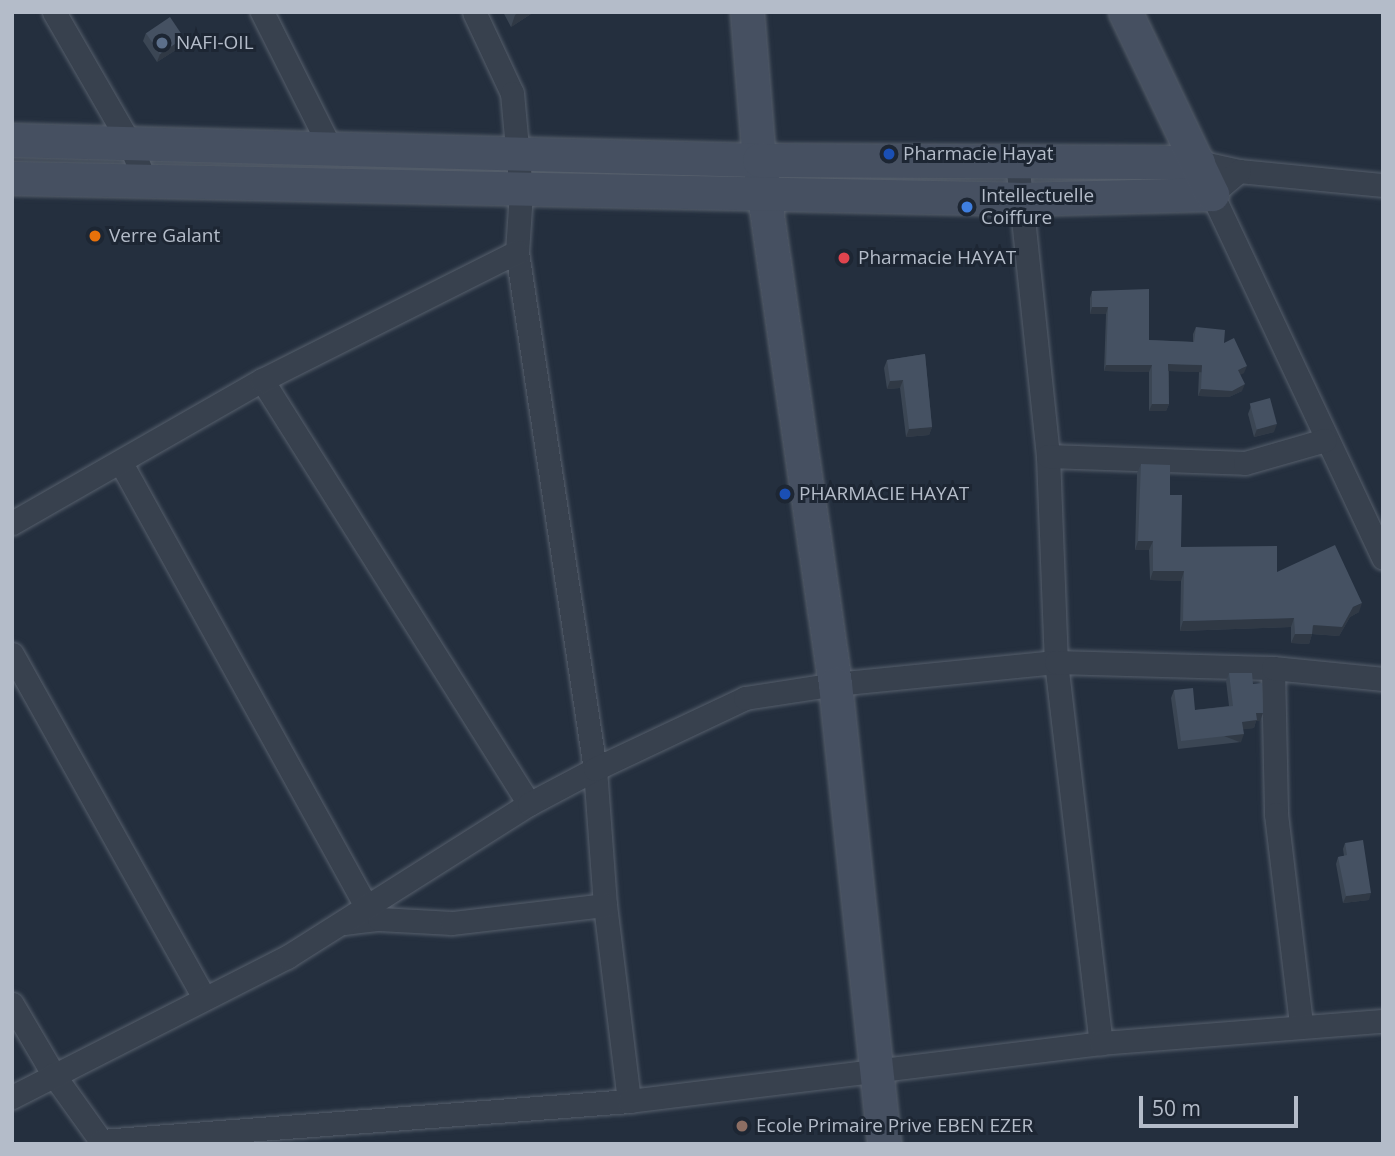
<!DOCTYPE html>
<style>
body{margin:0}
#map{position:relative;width:1395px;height:1156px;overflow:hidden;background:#242f3e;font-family:"Open Sans",sans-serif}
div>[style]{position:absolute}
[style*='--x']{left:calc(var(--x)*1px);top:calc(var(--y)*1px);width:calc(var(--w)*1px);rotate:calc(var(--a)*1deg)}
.roads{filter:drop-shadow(0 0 2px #565f6c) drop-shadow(0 0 2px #565f6c)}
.street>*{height:23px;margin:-11.5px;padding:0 11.5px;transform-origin:11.5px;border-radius:11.5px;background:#38414e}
.secondary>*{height:33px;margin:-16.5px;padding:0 16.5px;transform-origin:16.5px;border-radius:16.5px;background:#465061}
.wall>*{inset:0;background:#3b4654}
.shaded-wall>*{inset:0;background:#303945;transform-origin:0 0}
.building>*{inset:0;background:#455162;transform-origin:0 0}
.dots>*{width:19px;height:19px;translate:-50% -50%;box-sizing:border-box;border:4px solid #1d2633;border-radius:50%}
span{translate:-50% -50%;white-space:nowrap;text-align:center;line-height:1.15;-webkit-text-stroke:6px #1d2633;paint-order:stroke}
.poi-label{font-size:19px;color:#b4bcc9}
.left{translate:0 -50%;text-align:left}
.frame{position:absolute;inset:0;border:14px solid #b4bcc9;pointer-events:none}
.scale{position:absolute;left:1139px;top:1096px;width:159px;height:32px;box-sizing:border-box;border:4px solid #b4bcc9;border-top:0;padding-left:9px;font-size:21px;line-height:24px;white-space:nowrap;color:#b4bcc9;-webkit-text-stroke:5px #1d2633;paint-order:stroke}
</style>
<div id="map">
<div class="roads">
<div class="street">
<i style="--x:54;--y:12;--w:150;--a:60"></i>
<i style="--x:129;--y:142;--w:44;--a:67.5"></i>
<i style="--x:262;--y:12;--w:149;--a:63.3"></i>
<i style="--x:474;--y:12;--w:89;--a:64.9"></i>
<i style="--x:512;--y:93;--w:99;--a:84.8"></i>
<i style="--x:521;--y:192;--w:60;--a:93.8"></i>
<i style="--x:517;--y:252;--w:523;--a:81.42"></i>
<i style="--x:595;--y:769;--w:136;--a:85.8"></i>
<i style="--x:605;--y:905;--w:197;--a:83"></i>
<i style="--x:1017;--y:161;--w:297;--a:84"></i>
<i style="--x:1048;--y:456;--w:206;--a:87.8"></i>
<i style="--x:1056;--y:662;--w:384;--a:83.3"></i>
<i style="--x:1198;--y:162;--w:42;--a:12.4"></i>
<i style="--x:1239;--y:171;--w:145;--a:5.6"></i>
<i style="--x:1239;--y:171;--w:35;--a:140"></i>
<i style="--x:1212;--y:194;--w:402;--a:64.8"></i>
<i style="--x:262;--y:380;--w:501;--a:57.8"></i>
<i style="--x:1048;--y:456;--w:197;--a:2"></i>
<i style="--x:1245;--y:463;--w:83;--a:-16"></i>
<i style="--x:121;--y:463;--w:506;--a:61.06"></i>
<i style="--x:12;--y:523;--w:288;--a:-29.8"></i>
<i style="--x:262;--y:380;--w:285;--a:-26.7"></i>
<i style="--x:12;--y:654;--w:393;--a:60.8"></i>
<i style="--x:1273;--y:668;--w:146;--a:88.8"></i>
<i style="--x:1276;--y:814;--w:212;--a:83.2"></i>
<i style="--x:344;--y:923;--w:35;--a:-7"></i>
<i style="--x:379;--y:919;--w:73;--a:3.1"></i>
<i style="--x:452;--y:923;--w:154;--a:-6.7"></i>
<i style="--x:12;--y:1004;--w:81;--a:59.6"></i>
<i style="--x:53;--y:1074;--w:82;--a:54.4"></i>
<i style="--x:101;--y:1141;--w:530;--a:-4.33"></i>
<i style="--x:629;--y:1101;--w:476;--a:-7"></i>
<i style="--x:1101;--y:1043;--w:283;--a:-4.5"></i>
<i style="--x:12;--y:1097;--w:309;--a:-27"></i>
<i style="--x:287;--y:957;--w:286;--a:-32.3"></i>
<i style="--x:529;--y:804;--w:75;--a:-27.9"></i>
<i style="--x:595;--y:769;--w:166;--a:-25.3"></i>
<i style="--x:745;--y:698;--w:91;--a:-8.8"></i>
<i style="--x:835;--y:684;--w:222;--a:-5.7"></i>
<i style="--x:1056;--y:662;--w:217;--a:1.6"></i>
<i style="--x:1273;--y:668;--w:111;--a:5.7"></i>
</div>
<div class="secondary">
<i style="--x:747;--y:12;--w:148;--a:85.4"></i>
<i style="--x:759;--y:160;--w:529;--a:81.75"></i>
<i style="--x:835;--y:684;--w:463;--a:83.9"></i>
<i style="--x:12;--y:140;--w:747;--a:1.53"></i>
<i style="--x:759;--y:160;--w:439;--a:0.3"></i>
<i style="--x:12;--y:178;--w:1009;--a:1.19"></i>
<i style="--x:1021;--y:199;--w:191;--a:-1.5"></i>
<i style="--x:1212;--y:194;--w:202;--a:-115.5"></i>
</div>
</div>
<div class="wall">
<i style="clip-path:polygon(503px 12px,534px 12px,511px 27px)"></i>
<i style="clip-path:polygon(146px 33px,184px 38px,182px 46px,157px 62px,143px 41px)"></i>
<i style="clip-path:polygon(1092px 291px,1149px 340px,1193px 342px,1193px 334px,1196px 327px,1224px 343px,1244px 373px,1240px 374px,1242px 391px,1229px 397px,1198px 396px,1199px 372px,1169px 371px,1169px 404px,1166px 411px,1149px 411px,1149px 372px,1104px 371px,1106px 314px,1090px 314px,1090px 298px)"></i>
<i style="clip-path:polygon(925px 354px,932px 427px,929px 435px,906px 437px,900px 388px,887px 389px,884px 368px,887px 360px)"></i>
<i style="clip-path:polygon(1251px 406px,1274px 432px,1254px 437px,1248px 414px)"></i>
<i style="clip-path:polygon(1141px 464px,1170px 495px,1181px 547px,1277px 572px,1359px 612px,1350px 617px,1339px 636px,1312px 634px,1309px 644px,1291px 643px,1291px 627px,1180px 631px,1181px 581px,1150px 580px,1149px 550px,1135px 550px,1137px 473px)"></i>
<i style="clip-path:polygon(1229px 673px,1253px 684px,1260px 721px,1256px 721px,1254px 728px,1243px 729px,1241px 742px,1178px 749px,1171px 698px,1174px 690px,1195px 710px,1229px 706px,1226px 681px)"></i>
<i style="clip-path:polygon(1345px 843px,1369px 900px,1343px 903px,1336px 864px,1338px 857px,1344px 856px,1343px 849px)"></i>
</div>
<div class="shaded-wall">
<i style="clip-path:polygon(520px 12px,534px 12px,511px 27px,515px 15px)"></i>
<i style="clip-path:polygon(184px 38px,182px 46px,157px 62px,160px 54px)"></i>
<i style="clip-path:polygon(1092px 307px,1108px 307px,1106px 314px,1090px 314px)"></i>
<i style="left:1168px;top:364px;width:34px;height:7px;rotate:2deg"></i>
<i style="clip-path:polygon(1106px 365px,1152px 365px,1149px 372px,1104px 371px)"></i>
<i style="clip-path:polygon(1247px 366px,1244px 373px,1236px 377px,1238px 370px)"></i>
<i style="clip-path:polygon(903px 380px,900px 388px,887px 389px,890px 381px)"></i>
<i style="clip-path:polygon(1245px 384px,1242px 391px,1229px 397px,1198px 396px,1201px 389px)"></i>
<i style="clip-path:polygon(1152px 404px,1169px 404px,1166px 411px,1149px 411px)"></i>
<i style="clip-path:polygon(1277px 424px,1274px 432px,1254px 437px,1257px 429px)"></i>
<i style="clip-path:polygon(932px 427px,929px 435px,906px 437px,909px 429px)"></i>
<i style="clip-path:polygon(1138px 541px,1153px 541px,1149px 550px,1135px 550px)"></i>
<i style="clip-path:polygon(1153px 571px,1184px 571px,1181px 581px,1150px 580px)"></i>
<i style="clip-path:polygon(1362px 603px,1359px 612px,1350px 617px,1339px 636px,1312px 634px,1309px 644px,1291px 643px,1295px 634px)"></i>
<i style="clip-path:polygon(1294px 618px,1291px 627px,1180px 631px,1183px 621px)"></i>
<i style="clip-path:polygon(1256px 713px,1263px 713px,1260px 721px,1256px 721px,1254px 728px,1239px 730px,1242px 722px)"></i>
<i style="left:1244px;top:734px;width:9px;height:63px;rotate:111deg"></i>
<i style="clip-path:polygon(1371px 893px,1369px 900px,1343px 903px,1346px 896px)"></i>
</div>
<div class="building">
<i style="left:170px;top:17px;width:25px;height:29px;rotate:56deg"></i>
<i style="clip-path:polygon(1149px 289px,1149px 340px,1194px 342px,1196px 327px,1225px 330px,1224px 343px,1234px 338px,1247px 366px,1238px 370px,1245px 384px,1232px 391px,1201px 389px,1202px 365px,1168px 364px,1169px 404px,1152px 404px,1152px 365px,1106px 365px,1108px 307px,1092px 307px,1092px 291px)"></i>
<i style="clip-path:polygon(925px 354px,932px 427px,909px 429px,903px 380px,890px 381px,887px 360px)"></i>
<i style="left:1270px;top:398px;width:27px;height:21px;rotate:75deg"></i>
<i style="clip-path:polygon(1141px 464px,1170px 465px,1170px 495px,1182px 495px,1181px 547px,1277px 546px,1277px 572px,1335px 545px,1362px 603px,1353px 607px,1342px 627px,1313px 625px,1312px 634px,1295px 634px,1294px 618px,1183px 621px,1184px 571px,1153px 571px,1153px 541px,1138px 541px)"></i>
<i style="clip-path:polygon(1229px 673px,1252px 673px,1253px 684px,1262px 683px,1263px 713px,1256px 713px,1257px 720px,1242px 722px,1244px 734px,1181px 741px,1174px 690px,1193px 688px,1195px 710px,1233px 706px)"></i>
<i style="clip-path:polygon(1363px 840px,1371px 893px,1346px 896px,1338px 857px,1347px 855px,1345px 843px)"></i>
</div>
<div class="dots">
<i style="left:162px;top:43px;background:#5c6f8a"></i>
<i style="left:889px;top:154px;background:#1a4fb4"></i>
<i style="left:967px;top:207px;background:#3f7fe0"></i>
<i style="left:95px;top:236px;background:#e8710a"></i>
<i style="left:844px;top:258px;background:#e0444e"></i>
<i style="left:785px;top:494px;background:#1a4fb4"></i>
<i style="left:742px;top:1126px;background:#8d6e63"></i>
</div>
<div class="poi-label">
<span class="left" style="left:176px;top:43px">NAFI-OIL</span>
<span class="left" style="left:903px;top:154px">Pharmacie Hayat</span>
<span class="left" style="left:981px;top:207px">Intellectuelle<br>Coiffure</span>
<span class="left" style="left:109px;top:236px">Verre Galant</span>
<span class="left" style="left:858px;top:258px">Pharmacie HAYAT</span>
<span class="left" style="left:799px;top:494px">PHARMACIE HAYAT</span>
<span class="left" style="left:756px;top:1126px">Ecole Primaire Prive EBEN EZER</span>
</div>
<div class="frame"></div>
<div class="scale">50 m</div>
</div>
